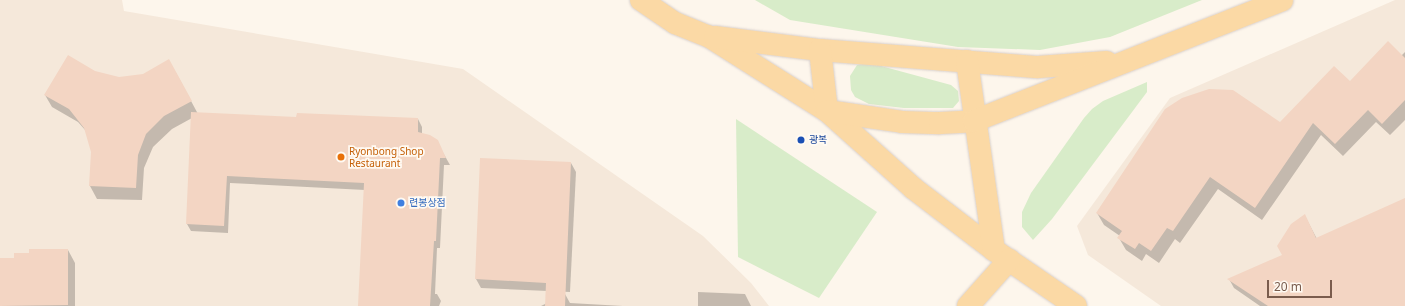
<!DOCTYPE html>
<meta charset="utf-8">
<style>
body{margin:0}
#map{position:relative;width:1405px;height:306px;overflow:hidden;background:#fdf6ec;font-family:"Noto Sans","Noto Sans KR",sans-serif}
div>[style]{position:absolute}
[style*='--x']{left:calc(var(--x)*1px);top:calc(var(--y)*1px);width:calc(var(--w)*1px);rotate:calc(var(--a)*1deg)}
.residential>*{inset:0;background:#f5e8da}
.green>*{inset:0;background:#d8ecc9}
.shadow>*{inset:0;background:#0003}
.building>*{inset:0;background:#f3d5c3}
.roads{filter:drop-shadow(0 0 1px #dad1cd) drop-shadow(0 0 1px #dad1cd)}
.major>*{height:22px;margin:-11px;padding:0 11px;transform-origin:11px;border-radius:11px;background:#fbd9a5}
.dots>*{width:11px;height:11px;translate:-50% -50%;box-sizing:border-box;border:2px solid #fffaf3;border-radius:50%}
span{translate:-50% -50%;white-space:nowrap;text-align:center;line-height:1.15;-webkit-text-stroke:3.5px #fffaf3;paint-order:stroke}
.transit-label{font-size:10px;color:#164399}
.left{translate:0 -50%;text-align:left}
.food-label{font-size:10px;color:#c56008}
.shop-label{font-size:10px;color:#366cbe}
.scale{position:absolute;left:1267px;top:280px;width:65px;height:18px;box-sizing:border-box;border:2px solid #7a5c4d;border-top:0;padding-left:5px;font-size:12px;line-height:14px;white-space:nowrap;color:#7a5c4d;-webkit-text-stroke:3px #fffaf3;paint-order:stroke}
</style>
<div id="map">
<div class="residential">
<i style="clip-path:polygon(0 0,122px 0,124px 11px,463px 69px,703px 236px,751px 283px,769px 306px,0 306px)"></i>
<i style="clip-path:polygon(1395px 0,1405px 0,1405px 306px,1161px 306px,1088px 255px,1077px 226px,1170px 98px)"></i>
</div>
<div class="green">
<i style="clip-path:polygon(755px 0,1202px 0,1110px 37px,1040px 50px,958px 47px,790px 20px)"></i>
<i style="clip-path:polygon(870px 63px,951px 85px,958px 91px,959px 101px,953px 108px,904px 108px,869px 104px,855px 97px,851px 90px,850px 76px,857px 65px)"></i>
<i style="clip-path:polygon(1147px 82px,1147px 92px,1052px 219px,1033px 240px,1022px 227px,1022px 212px,1031px 193px,1084px 118px,1092px 109px,1103px 101px)"></i>
<i style="clip-path:polygon(736px 119px,877px 212px,819px 298px,738px 257px)"></i>
</div>
<div class="shadow">
<i style="clip-path:polygon(1405px 52px,1405px 120px,1390px 135px,1376px 122px,1343px 156px,1321px 135px,1262px 220px,1218px 189px,1180px 243px,1175px 239px,1159px 263px,1146px 254px,1142px 261px,1126px 250px,1119px 238px,1120px 236px,1104px 225px,1097px 213px,1280px 124px,1350px 82px,1401px 56px)"></i>
<i style="clip-path:polygon(95px 72px,119px 78px,176px 73px,198px 114px,297px 118px,418px 119px,422px 127px,422px 134px,441px 149px,450px 165px,444px 165px,440px 248px,437px 248px,435px 294px,437px 294px,441px 301px,439px 306px,359px 306px,365px 190px,230px 183px,228px 233px,191px 231px,187px 224px,192px 118px,172px 129px,153px 147px,144px 168px,142px 200px,97px 199px,90px 186px,92px 152px,86px 131px,78px 122px,52px 107px,45px 95px)"></i>
<i style="clip-path:polygon(481px 159px,571px 163px,576px 172px,570px 292px,481px 288px,476px 279px)"></i>
<i style="clip-path:polygon(1405px 199px,1405px 306px,1260px 306px,1234px 288px,1229px 279px,1283px 256px,1305px 216px,1317px 239px)"></i>
<i style="clip-path:polygon(68px 250px,75px 263px,75px 306px,0 306px,0 259px,15px 259px,30px 254px)"></i>
<i style="clip-path:polygon(698px 292px,745px 294px,751px 306px,698px 306px)"></i>
<i style="clip-path:polygon(565px 294px,570px 303px,623px 306px,541px 306px)"></i>
</div>
<div class="building">
<i style="clip-path:polygon(1388px 41px,1405px 58px,1405px 100px,1382px 124px,1368px 110px,1335px 144px,1313px 123px,1255px 208px,1210px 177px,1173px 231px,1167px 228px,1151px 251px,1139px 243px,1135px 249px,1117px 238px,1122px 231px,1096px 213px,1165px 109px,1182px 98px,1209px 89px,1233px 90px,1280px 122px,1334px 66px,1350px 81px)"></i>
<i style="clip-path:polygon(68px 55px,95px 71px,119px 77px,143px 74px,169px 59px,192px 101px,164px 116px,146px 134px,138px 155px,136px 188px,89px 186px,91px 152px,84px 128px,69px 109px,44px 95px)"></i>
<i style="clip-path:polygon(191px 112px,296px 117px,297px 113px,418px 118px,418px 132px,430px 135px,438px 140px,446px 158px,440px 158px,436px 241px,434px 241px,430px 306px,358px 306px,364px 183px,227px 176px,224px 226px,186px 224px)"></i>
<i style="clip-path:polygon(480px 158px,571px 162px,565px 306px,545px 306px,546px 283px,475px 279px)"></i>
<i style="clip-path:polygon(1405px 198px,1405px 306px,1268px 306px,1227px 279px,1282px 255px,1277px 246px,1291px 224px,1305px 214px,1316px 238px)"></i>
<i style="clip-path:polygon(29px 249px,68px 249px,68px 305px,0 306px,0 258px,14px 258px,14px 253px,29px 253px)"></i>
</div>
<div class="roads">
<div class="major">
<i style="--x:641;--y:0;--w:41;--a:34.1"></i>
<i style="--x:675;--y:23;--w:35;--a:22"></i>
<i style="--x:708;--y:36;--w:141;--a:32.2"></i>
<i style="--x:827;--y:111;--w:115;--a:41.8"></i>
<i style="--x:913;--y:188;--w:102;--a:37.4"></i>
<i style="--x:994;--y:250;--w:99;--a:34.3"></i>
<i style="--x:715;--y:37;--w:106;--a:7.1"></i>
<i style="--x:820;--y:50;--w:219;--a:4.5"></i>
<i style="--x:1038;--y:67;--w:69;--a:-4.1"></i>
<i style="--x:820;--y:50;--w:61;--a:83.5"></i>
<i style="--x:967;--y:61;--w:191;--a:81.9"></i>
<i style="--x:827;--y:111;--w:76;--a:8.3"></i>
<i style="--x:902;--y:122;--w:38;--a:2"></i>
<i style="--x:940;--y:123;--w:34;--a:-3"></i>
<i style="--x:974;--y:121;--w:331;--a:-21.4"></i>
<i style="--x:968;--y:306;--w:62;--a:-48.3"></i>
</div>
</div>
<div class="dots">
<i style="left:801px;top:140px;background:#1a4fb4"></i>
<i style="left:341px;top:157px;background:#e8710a"></i>
<i style="left:401px;top:203px;background:#3f7fe0"></i>
</div>
<div class="transit-label">
<span class="left" style="left:809px;top:140px">광복</span>
</div>
<div class="food-label">
<span class="left" style="left:349px;top:157px">Ryonbong Shop<br>Restaurant</span>
</div>
<div class="shop-label">
<span class="left" style="left:409px;top:203px">련봉상점</span>
</div>
<div class="scale">20 m</div>
</div>
